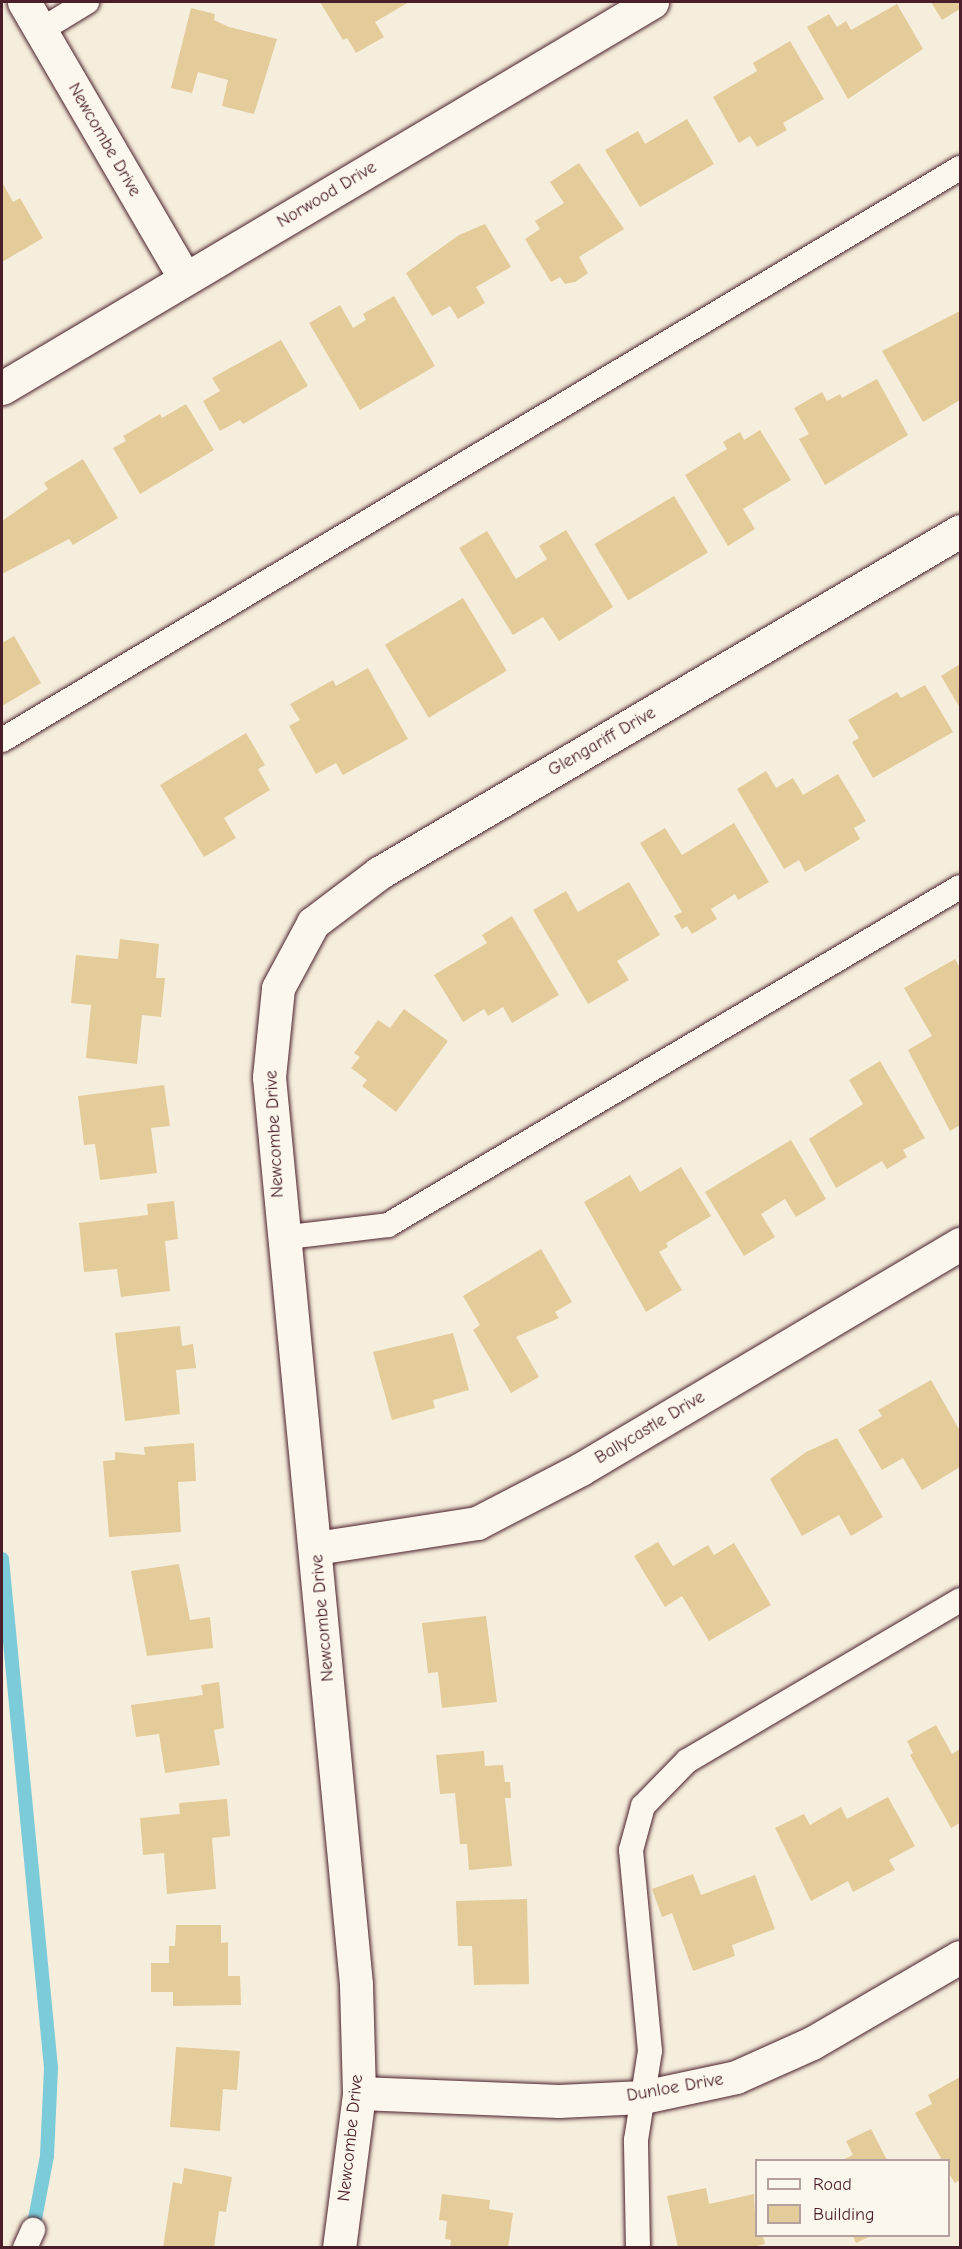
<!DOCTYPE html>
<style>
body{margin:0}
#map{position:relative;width:962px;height:2249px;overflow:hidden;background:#f6eedc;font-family:"Comic Neue",sans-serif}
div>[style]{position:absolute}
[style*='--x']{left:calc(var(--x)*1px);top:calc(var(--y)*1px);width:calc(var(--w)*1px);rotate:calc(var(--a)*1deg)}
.stream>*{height:14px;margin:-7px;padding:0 7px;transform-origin:7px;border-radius:7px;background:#7ccbd9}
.building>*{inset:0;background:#e4cb9a;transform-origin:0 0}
.roads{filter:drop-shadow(0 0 2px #4a1f2b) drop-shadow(0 0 2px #4a1f2b)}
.service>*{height:24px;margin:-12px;padding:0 12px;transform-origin:12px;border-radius:12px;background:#fbf7ec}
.minor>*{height:33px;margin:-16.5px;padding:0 16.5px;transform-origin:16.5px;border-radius:16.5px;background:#fbf7ec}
span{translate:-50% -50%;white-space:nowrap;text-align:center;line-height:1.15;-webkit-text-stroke:4.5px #fbf7ec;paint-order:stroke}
.street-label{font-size:18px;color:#4a1f2b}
.frame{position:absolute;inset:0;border:3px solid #4a1f2b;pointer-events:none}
.legend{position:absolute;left:755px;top:2159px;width:195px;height:78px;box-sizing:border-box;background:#fbf7ec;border:2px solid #b4a19f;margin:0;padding:8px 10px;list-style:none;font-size:18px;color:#4a1f2b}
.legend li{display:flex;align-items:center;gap:12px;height:30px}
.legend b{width:30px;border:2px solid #b4a19f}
</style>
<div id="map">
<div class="stream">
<i style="--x:2;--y:1559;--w:511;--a:84.5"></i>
<i style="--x:51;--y:2068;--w:88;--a:92.6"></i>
<i style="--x:47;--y:2156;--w:80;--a:100.8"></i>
</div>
<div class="building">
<i style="clip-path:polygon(320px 2px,409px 2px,375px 22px,384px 37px,356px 53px,347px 38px,343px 40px)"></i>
<i style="clip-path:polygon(931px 2px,960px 2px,960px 9px,942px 20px)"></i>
<i style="clip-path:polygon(897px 4px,923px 49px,848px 99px,807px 27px,829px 14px,837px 27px,846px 21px,851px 30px)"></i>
<i style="clip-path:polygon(191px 8px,215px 14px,214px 20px,229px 27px,277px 39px,254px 114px,222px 106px,228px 80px,198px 72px,192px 93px,171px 88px)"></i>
<i style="clip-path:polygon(790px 41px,824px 99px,783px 123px,787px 130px,757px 147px,750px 136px,739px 143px,713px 97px,757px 71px,753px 63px)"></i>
<i style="clip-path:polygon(687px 119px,714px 164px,640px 207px,605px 150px,638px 131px,645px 144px)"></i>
<i style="clip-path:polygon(579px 163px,624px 229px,579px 257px,588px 273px,575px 282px,565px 284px,560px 277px,551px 282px,525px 239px,540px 229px,535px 221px,564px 203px,550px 182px)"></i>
<i style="clip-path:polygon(2px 182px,13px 202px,20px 198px,43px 238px,2px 262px)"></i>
<i style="clip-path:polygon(485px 224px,511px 267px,476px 287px,485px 303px,458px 319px,450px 306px,432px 316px,406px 273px,459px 235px)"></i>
<i style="clip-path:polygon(394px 296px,435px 366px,360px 410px,309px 323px,340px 305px,353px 328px,366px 320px,363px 314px)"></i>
<i style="clip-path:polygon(960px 311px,960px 400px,923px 422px,882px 351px)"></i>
<i style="clip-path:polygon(281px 340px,308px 386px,243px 424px,240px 420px,220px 431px,203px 401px,220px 391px,212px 378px)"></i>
<i style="clip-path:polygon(877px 379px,908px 435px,825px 485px,799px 439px,809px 434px,794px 408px,822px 392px,827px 401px,840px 394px,842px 398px)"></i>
<i style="clip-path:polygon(186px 404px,214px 450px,140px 494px,113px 448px,126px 441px,123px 436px,160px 414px,162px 418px)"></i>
<i style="clip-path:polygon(760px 430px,791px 480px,743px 509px,755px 529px,728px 546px,685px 475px,727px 449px,723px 442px,740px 432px,744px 440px)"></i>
<i style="clip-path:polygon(83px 459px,118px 518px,73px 545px,69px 539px,2px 574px,2px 521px,48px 489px,44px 483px)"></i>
<i style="left:674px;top:496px;width:66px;height:93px;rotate:59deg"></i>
<i style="clip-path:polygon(566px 530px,613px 607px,559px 641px,543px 617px,513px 635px,459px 548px,487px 531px,516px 579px,547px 559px,539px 546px)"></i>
<i style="left:463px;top:598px;width:85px;height:91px;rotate:59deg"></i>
<i style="clip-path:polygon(14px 636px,41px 683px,2px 706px,2px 643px)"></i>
<i style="clip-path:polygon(960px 664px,960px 708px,941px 676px)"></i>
<i style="clip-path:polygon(368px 668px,408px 739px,343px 775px,336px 763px,316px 774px,289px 726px,300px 720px,290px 704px,333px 680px,336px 686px)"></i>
<i style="clip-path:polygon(925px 685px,953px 732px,873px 778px,852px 742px,859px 738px,848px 720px,897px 692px,901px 698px)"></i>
<i style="clip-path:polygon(246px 733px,265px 765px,258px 769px,270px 790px,224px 818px,236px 838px,204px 857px,160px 785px)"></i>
<i style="clip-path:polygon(766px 771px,776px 788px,793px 778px,803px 795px,838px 774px,866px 821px,854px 828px,860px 839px,805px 872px,799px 860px,784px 869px,737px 789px)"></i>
<i style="clip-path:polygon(734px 823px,769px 882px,738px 900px,735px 894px,711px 909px,717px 919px,692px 934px,687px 926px,682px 929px,674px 916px,682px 912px,640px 843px,665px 828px,682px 855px)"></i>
<i style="clip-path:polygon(629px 882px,660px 935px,617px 961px,629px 980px,588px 1004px,533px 910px,566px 891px,578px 912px)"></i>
<i style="clip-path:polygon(512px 916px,559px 995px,512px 1023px,503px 1007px,488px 1016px,484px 1009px,463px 1022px,434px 975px,487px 943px,482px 935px)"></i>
<i style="clip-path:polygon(120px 939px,159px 944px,156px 978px,165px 978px,161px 1017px,142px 1015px,137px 1064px,86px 1058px,91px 1005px,71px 1003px,76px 955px,118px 959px)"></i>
<i style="clip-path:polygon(955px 959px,960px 968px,960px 1125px,950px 1131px,908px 1050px,932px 1036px,904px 988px)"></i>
<i style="clip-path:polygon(404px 1009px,448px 1041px,396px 1112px,362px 1086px,367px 1080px,351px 1068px,360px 1057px,354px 1053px,378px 1020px,390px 1028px)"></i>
<i style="clip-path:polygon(880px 1061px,925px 1138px,903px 1150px,907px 1157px,887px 1169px,882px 1161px,836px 1188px,809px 1139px,863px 1104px,849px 1080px)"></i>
<i style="clip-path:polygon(164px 1085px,170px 1126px,151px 1128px,157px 1173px,100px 1180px,95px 1144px,84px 1145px,78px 1096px)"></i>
<i style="clip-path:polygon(791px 1140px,826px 1199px,796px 1217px,785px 1199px,761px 1214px,775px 1237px,744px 1256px,705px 1192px)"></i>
<i style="clip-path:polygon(681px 1167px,711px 1216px,666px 1243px,668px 1247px,659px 1252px,682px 1290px,646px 1312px,584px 1202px,630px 1175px,640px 1192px)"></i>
<i style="clip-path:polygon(174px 1201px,178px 1239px,165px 1241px,170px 1291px,121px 1297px,117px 1269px,84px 1272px,79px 1223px,148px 1215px,147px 1204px)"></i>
<i style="clip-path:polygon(541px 1249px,572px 1302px,555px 1312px,559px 1318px,516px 1337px,539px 1377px,511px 1393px,473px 1330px,480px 1325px,463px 1296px)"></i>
<i style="clip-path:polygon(180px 1326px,182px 1346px,193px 1344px,196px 1368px,176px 1370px,180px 1414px,125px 1421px,115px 1333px)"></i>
<i style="clip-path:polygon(453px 1333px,469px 1390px,433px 1400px,435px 1408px,392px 1420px,373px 1352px)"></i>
<i style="clip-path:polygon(931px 1380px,960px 1431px,960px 1467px,922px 1490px,903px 1458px,882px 1470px,858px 1430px,882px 1416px,878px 1410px)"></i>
<i style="clip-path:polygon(837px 1438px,883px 1517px,851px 1536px,839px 1515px,802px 1536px,770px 1479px,806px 1452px)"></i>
<i style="clip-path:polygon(194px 1443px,196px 1481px,178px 1482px,181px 1532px,109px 1537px,103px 1461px,115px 1460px,115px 1452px,145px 1455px,144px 1447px)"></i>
<i style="clip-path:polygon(658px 1542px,673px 1566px,708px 1545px,714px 1555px,734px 1543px,771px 1605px,709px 1641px,682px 1596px,665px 1607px,634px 1556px)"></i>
<i style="clip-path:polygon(179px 1564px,190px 1620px,210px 1617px,213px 1648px,147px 1656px,131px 1571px)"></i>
<i style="clip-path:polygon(486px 1616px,497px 1702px,442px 1708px,438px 1672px,428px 1673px,422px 1623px)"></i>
<i style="clip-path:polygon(219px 1682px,224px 1728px,214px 1730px,220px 1765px,165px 1773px,159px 1734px,136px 1737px,131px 1705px,203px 1695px,201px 1685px)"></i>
<i style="clip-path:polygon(936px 1725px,952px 1754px,960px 1749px,960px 1823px,951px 1828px,910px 1755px,913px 1753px,907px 1741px)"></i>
<i style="clip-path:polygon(484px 1751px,485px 1766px,503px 1765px,505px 1782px,510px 1782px,511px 1798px,505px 1798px,512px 1866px,469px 1870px,467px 1844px,460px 1844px,455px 1793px,440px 1794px,436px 1755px)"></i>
<i style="clip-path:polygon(888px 1797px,915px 1846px,889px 1860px,895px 1870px,853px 1892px,848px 1881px,811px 1901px,775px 1828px,804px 1814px,810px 1825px,841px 1807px,847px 1819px)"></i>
<i style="clip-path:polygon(227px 1799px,230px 1836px,212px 1838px,216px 1889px,167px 1894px,164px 1853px,143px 1855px,140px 1818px,180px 1814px,179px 1803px)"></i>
<i style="clip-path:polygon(693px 1874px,701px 1895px,755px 1875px,775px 1929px,732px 1945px,735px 1956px,693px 1971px,672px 1913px,662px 1917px,652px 1889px)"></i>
<i style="clip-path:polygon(527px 1899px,529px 1984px,474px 1985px,472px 1946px,458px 1946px,456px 1901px)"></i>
<i style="clip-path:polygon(176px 1925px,221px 1925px,221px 1943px,228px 1942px,228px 1976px,240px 1976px,241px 2005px,173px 2006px,173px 1992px,151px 1992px,151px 1963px,169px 1963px,169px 1946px,175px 1946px)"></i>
<i style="clip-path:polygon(176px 2047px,240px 2051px,237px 2090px,223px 2089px,220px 2131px,170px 2127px)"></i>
<i style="clip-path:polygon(960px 2077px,960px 2180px,955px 2183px,948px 2172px,948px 2160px,942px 2160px,915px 2113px,932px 2104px,928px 2095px)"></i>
<i style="clip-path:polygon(871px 2129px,887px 2160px,842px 2160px,853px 2155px,846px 2141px)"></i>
<i style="clip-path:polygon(184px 2168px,232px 2177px,226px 2212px,219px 2211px,214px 2248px,163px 2248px,173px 2182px,182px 2184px)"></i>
<i style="clip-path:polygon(706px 2188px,709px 2204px,754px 2194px,756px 2236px,763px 2236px,765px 2244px,748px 2248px,678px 2248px,667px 2196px)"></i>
<i style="clip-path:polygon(442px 2194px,490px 2200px,489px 2209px,513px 2213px,508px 2248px,450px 2248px,451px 2240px,445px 2239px,447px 2221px,439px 2220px)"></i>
<i style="clip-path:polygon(853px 2236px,871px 2236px,856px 2243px)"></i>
</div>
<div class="roads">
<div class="service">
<i style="--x:41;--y:30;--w:54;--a:-31.3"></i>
<i style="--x:2;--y:740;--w:1116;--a:-30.84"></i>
<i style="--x:281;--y:1238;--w:108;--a:-6.9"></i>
<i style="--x:388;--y:1225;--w:664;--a:-30.58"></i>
<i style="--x:25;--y:2248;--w:20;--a:-66"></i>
<i style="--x:638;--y:2248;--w:108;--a:-91.1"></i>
<i style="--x:636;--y:2140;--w:90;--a:-81.1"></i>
<i style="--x:650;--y:2051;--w:202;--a:-95.4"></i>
<i style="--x:631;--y:1850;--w:46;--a:-74.7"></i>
<i style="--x:643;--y:1806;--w:63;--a:-45.6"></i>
<i style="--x:687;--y:1761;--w:317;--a:-30.5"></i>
</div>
<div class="minor">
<i style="--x:24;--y:2;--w:320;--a:59.8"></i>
<i style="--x:2;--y:388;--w:756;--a:-30.7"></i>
<i style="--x:316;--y:1548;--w:163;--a:-8.8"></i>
<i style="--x:477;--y:1523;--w:117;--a:-27.4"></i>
<i style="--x:581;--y:1469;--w:441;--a:-30.7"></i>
<i style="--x:359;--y:2093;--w:200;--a:2.3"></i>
<i style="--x:559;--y:2101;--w:84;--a:-2.7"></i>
<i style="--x:643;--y:2097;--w:95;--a:-12.1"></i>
<i style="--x:736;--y:2077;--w:83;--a:-24.1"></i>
<i style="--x:812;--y:2043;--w:171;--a:-30.2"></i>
<i style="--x:339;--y:2248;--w:156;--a:-82.6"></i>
<i style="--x:359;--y:2093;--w:109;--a:-91.6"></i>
<i style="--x:356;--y:1984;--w:911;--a:-95.48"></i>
<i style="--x:269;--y:1077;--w:89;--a:-84.2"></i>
<i style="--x:278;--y:988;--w:74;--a:-61.7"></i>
<i style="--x:313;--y:923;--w:83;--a:-37.1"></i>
<i style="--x:379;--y:873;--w:674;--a:-30.48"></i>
</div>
</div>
<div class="street-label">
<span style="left:104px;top:140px;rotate:60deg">Newcombe Drive</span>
<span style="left:327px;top:195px;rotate:-31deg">Norwood Drive</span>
<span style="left:602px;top:742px;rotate:-30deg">Glengariff Drive</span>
<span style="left:275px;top:1134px;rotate:-93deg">Newcombe Drive</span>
<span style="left:650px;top:1428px;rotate:-31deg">Ballycastle Drive</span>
<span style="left:323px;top:1618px;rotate:-95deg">Newcombe Drive</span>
<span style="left:675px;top:2088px;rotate:-10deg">Dunloe Drive</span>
<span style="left:351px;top:2138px;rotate:-84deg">Newcombe Drive</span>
</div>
<div class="frame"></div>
<ul class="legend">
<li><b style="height:8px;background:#fbf7ec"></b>Road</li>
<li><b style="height:16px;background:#e4cb9a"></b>Building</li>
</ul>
</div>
